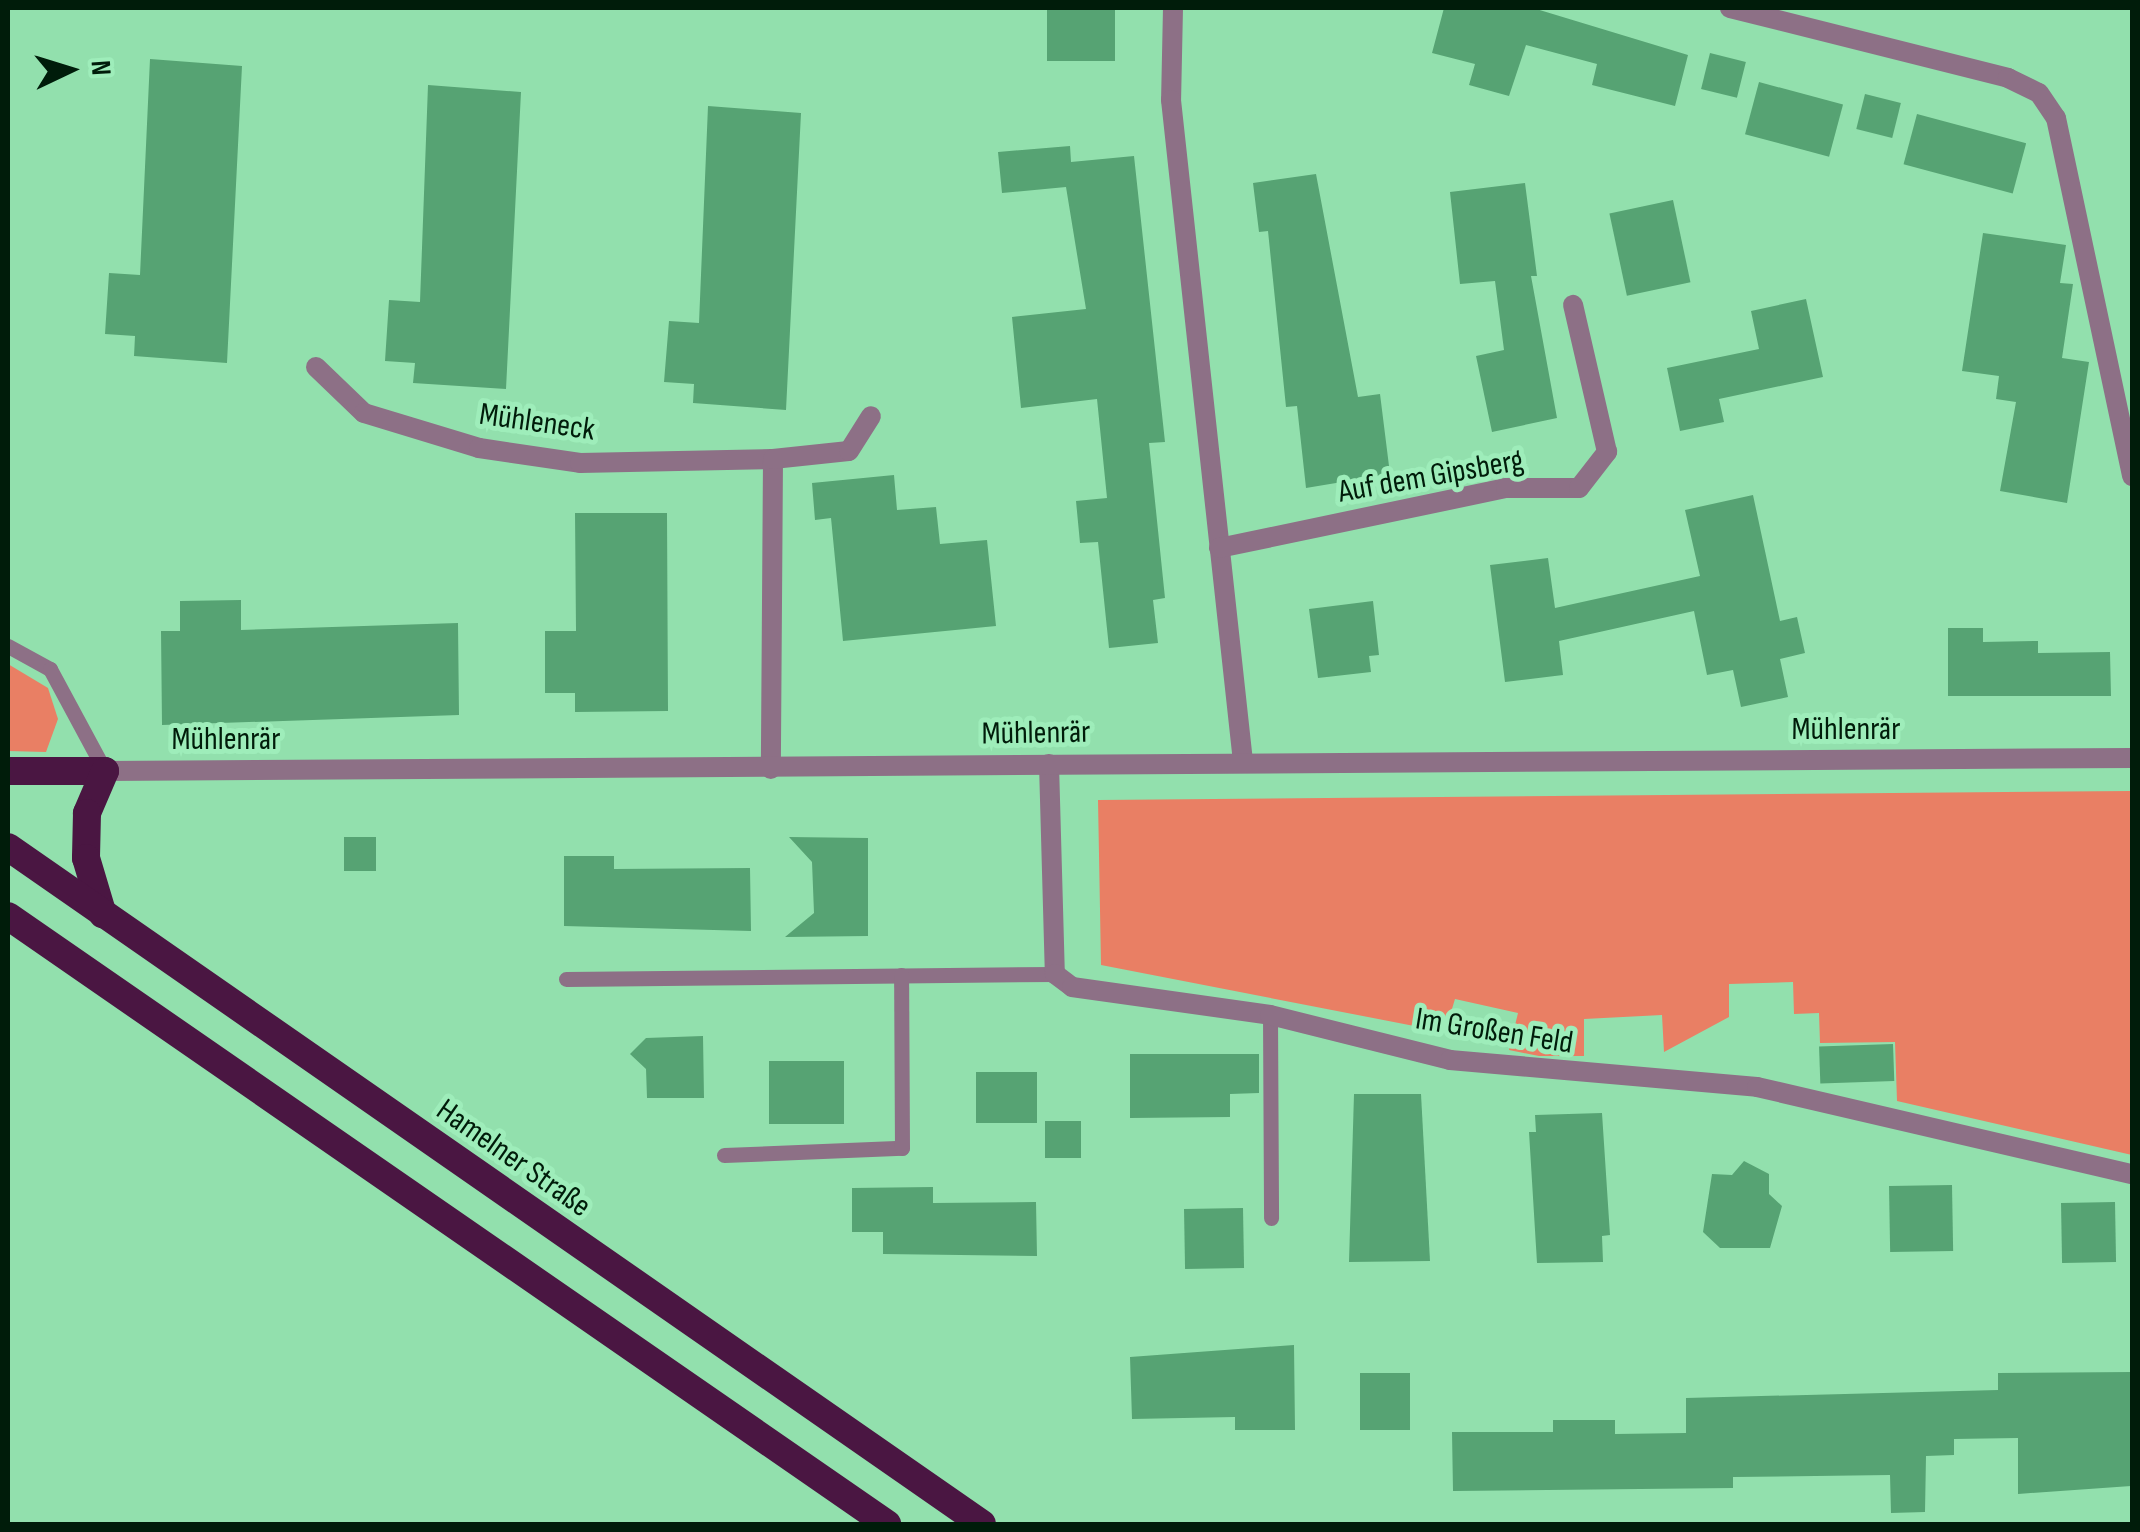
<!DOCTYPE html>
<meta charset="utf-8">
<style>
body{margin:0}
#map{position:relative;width:2140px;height:1532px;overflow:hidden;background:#92e0ad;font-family:"Sofia Sans Condensed",sans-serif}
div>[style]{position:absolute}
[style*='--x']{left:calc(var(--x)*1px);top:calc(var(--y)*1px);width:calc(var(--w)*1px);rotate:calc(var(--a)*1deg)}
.green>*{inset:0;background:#e97f64}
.building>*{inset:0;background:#56a373;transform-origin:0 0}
.service>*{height:15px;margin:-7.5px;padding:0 7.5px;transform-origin:7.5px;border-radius:7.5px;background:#8d7086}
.minor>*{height:20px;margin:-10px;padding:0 10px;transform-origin:10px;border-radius:10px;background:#8d7086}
.trunk>*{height:28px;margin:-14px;padding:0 14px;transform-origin:14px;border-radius:14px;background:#4a1642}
span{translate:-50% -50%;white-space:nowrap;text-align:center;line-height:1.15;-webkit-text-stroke:10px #9eedba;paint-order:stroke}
.street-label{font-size:32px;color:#001c0a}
.frame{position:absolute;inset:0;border:10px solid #001c0a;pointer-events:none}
.north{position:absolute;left:20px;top:20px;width:100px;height:100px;-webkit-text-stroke:8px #9eedba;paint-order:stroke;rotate:86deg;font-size:28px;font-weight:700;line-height:40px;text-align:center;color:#001c0a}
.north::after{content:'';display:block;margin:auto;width:35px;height:45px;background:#001c0a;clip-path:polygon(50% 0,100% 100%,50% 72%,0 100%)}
</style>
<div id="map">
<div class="green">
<i style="clip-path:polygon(8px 664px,48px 688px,58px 719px,46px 752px,8px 751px)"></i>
<i style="clip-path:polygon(2132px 791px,2132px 1155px,1897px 1101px,1895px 1042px,1820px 1043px,1819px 1013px,1794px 1014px,1793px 982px,1729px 984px,1729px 1017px,1664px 1052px,1662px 1015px,1584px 1019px,1584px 1056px,1539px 1056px,1509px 1050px,1518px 1013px,1455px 999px,1445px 1032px,1101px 965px,1098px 800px)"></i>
</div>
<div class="building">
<i style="left:1047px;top:8px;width:68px;height:53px"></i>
<i style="clip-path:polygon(1444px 8px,1533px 8px,1688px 55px,1675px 106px,1592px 85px,1597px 64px,1526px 45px,1509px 96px,1469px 85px,1475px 64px,1432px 53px)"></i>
<i style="left:1710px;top:53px;width:37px;height:37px;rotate:14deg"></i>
<i style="clip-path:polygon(150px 59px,242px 66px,227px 363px,134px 356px,135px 336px,105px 334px,109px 273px,140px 275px)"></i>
<i style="left:1759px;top:82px;width:87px;height:54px;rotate:15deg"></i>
<i style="clip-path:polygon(428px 85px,521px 92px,506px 389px,413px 383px,415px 363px,385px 361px,389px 300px,420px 302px)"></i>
<i style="left:1865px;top:94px;width:37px;height:36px;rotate:14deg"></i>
<i style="clip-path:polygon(708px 106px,801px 113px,786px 410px,693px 403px,694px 384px,664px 382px,669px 321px,699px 323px)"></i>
<i style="left:1917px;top:114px;width:113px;height:52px;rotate:15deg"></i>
<i style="clip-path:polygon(1070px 146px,1071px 162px,1134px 156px,1165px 442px,1149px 443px,1165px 598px,1153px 600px,1158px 643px,1109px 648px,1098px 542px,1080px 543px,1076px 501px,1107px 498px,1097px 399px,1021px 408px,1012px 317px,1086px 309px,1066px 187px,1002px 193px,998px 152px)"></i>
<i style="clip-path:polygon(1316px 174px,1358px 397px,1380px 394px,1390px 474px,1306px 488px,1297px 406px,1286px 407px,1268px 231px,1259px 232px,1253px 183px)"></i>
<i style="clip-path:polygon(1525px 183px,1537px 276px,1531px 276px,1557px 418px,1492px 432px,1476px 356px,1504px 350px,1495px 281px,1460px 284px,1450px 192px)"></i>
<i style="left:1673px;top:200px;width:84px;height:65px;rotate:78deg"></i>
<i style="clip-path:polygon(1983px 233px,2066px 245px,2060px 283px,2073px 284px,2062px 358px,2089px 362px,2067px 503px,2000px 491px,2016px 402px,1996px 399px,1999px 376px,1962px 371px)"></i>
<i style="clip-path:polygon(1806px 299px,1823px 377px,1719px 399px,1724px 422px,1680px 431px,1667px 368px,1759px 349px,1751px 311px)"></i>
<i style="clip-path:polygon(894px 475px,897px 510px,936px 507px,940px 544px,987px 540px,996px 626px,843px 641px,831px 518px,815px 520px,812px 483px)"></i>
<i style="clip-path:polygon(1753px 495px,1780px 621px,1797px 617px,1805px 653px,1780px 659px,1788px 697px,1741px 707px,1733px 670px,1707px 675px,1694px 611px,1559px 641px,1563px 675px,1505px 682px,1490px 565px,1548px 558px,1555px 608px,1700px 576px,1685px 510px)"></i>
<i style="clip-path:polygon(575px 513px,667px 513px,668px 711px,575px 712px,575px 693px,545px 693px,545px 631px,576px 631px)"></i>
<i style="clip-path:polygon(241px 600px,241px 630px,458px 623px,459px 715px,162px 725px,161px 631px,180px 631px,180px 601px)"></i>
<i style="clip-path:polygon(1373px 601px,1379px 655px,1369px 656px,1371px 672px,1318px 678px,1309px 609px)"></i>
<i style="clip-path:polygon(1948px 628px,1983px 628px,1983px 642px,2038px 641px,2038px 653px,2110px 652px,2111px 696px,1948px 696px)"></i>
<i style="left:344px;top:837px;width:32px;height:34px"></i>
<i style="clip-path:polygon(789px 837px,868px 838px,868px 936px,785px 937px,814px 913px,812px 862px)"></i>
<i style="clip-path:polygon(564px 856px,614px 856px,614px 869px,750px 868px,751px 931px,564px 926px)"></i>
<i style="clip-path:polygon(703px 1036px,704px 1098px,647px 1098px,646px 1069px,630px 1054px,646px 1038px)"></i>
<i style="left:1893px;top:1044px;width:37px;height:74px;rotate:88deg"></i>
<i style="clip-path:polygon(1130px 1054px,1259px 1054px,1259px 1093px,1230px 1094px,1230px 1117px,1130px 1118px)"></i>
<i style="left:769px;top:1061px;width:75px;height:63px"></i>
<i style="left:976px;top:1072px;width:61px;height:51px"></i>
<i style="clip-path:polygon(1354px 1094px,1421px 1094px,1430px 1261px,1349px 1262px)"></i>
<i style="clip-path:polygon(1602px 1113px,1610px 1235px,1602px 1236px,1603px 1262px,1537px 1263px,1529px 1132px,1536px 1132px,1535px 1115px)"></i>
<i style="left:1045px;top:1121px;width:36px;height:37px"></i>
<i style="clip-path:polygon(1744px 1161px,1769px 1174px,1769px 1194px,1782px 1206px,1770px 1248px,1720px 1248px,1703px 1232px,1712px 1174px,1732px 1175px)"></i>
<i style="left:1952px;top:1185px;width:66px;height:63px;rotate:89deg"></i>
<i style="clip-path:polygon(933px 1187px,933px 1203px,1036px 1202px,1037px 1256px,883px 1254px,883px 1232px,852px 1232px,852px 1188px)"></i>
<i style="left:2115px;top:1202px;width:60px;height:54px;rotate:89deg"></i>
<i style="left:1243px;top:1208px;width:60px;height:59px;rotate:89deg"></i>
<i style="clip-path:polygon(1294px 1345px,1295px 1430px,1235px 1430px,1235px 1417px,1132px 1419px,1130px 1357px)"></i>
<i style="clip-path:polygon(2132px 1372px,2131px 1486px,2018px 1494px,2018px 1438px,1954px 1439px,1954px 1455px,1926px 1456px,1925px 1512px,1891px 1513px,1890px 1475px,1733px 1477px,1733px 1488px,1453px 1491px,1452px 1432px,1553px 1432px,1553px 1420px,1615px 1420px,1615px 1434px,1686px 1433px,1686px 1398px,1998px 1390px,1998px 1373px)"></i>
<i style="left:1360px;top:1373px;width:50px;height:57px"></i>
</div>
<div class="service">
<i style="--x:8;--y:646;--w:48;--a:28.7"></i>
<i style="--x:50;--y:669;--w:116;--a:61.7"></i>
<i style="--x:566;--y:979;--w:489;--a:-0.6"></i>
<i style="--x:1270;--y:1015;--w:203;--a:89.7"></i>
<i style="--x:724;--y:1155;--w:178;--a:-2.3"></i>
<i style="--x:902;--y:1148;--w:173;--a:-90.3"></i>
</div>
<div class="minor">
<i style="--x:1173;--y:8;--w:92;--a:91.2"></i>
<i style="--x:1171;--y:100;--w:666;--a:83.79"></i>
<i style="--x:1730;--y:8;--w:287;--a:14.1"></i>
<i style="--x:2008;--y:78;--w:34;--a:26"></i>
<i style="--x:2039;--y:93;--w:30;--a:56"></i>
<i style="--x:2056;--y:118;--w:366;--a:78"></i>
<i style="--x:316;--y:367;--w:66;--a:43.8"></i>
<i style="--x:364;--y:413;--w:120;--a:16.9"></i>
<i style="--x:479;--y:448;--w:102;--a:8.4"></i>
<i style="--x:580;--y:463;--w:193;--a:-1.2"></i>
<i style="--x:773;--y:459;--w:310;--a:90.4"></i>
<i style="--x:773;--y:459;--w:76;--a:-6"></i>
<i style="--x:849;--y:451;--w:41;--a:-57.8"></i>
<i style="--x:1219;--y:548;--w:293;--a:-11.8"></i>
<i style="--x:1506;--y:488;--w:73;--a:0"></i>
<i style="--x:1579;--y:488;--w:46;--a:-52.1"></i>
<i style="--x:1607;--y:452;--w:151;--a:-103"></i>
<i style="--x:1049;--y:764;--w:210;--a:88.4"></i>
<i style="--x:1055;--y:974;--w:21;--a:37"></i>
<i style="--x:1072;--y:987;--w:200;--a:8"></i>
<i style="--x:1270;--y:1015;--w:186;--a:14"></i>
<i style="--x:1450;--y:1060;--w:308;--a:5"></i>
<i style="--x:1757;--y:1087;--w:385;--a:13.1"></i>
<i style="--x:105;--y:771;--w:2027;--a:-0.37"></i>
</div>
<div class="trunk">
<i style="--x:8;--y:771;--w:97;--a:0"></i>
<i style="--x:105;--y:771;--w:46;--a:113.2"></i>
<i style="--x:87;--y:813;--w:45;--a:91.3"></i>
<i style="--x:86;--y:858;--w:59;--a:73.4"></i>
<i style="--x:8;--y:847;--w:1186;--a:34.8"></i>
<i style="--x:8;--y:916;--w:1069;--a:34.67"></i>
</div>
<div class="street-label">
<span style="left:537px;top:423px;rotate:8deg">Mühleneck</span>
<span style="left:1431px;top:477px;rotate:-10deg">Auf dem Gipsberg</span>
<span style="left:1846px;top:730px">Mühlenrär</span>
<span style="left:1036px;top:734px;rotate:-1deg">Mühlenrär</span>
<span style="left:226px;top:740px">Mühlenrär</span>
<span style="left:1494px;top:1032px;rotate:9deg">Im Großen Feld</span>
<span style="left:513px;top:1159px;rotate:35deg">Hamelner Straße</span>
</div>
<div class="frame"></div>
<div class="north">N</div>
</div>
